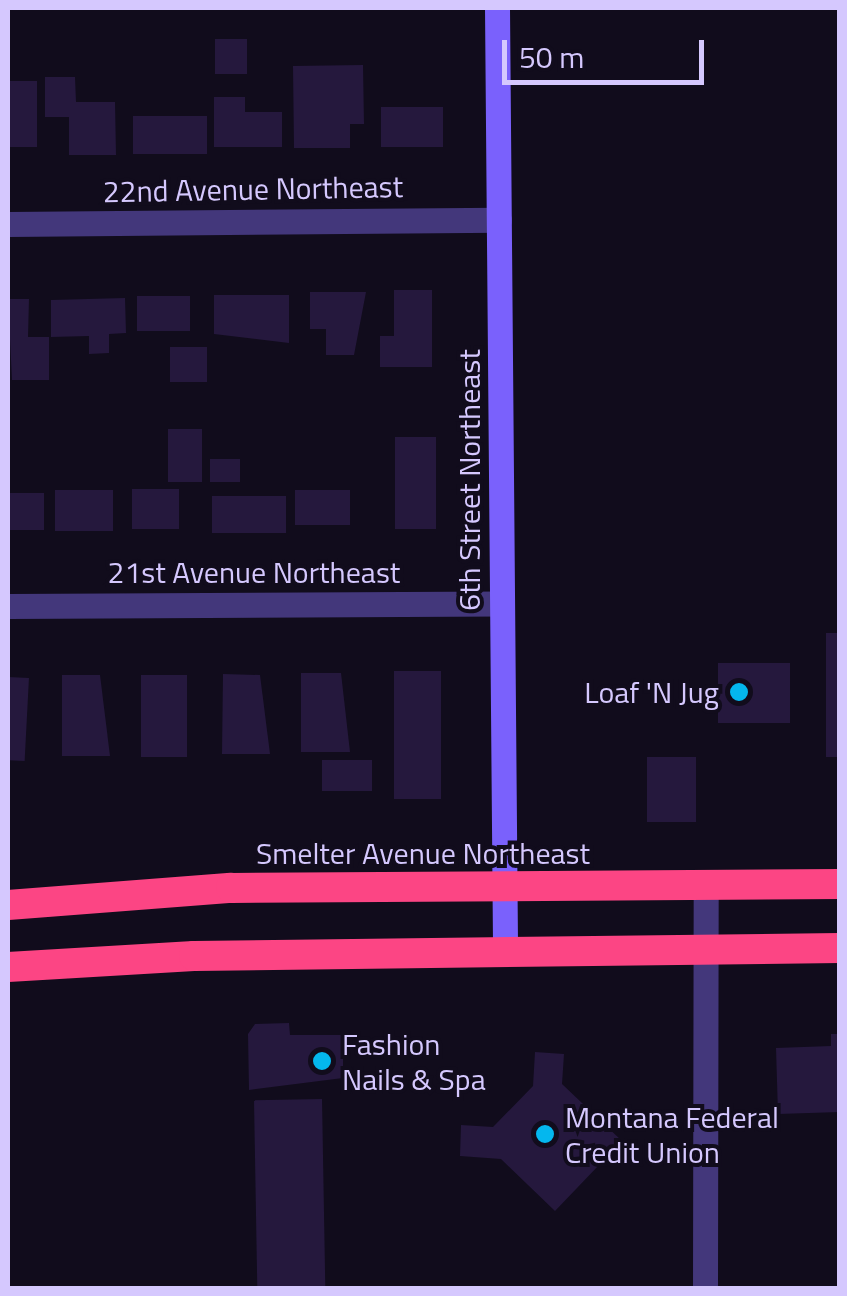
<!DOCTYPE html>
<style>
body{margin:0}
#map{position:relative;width:847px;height:1296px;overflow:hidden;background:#110c1c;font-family:"Titillium Web",sans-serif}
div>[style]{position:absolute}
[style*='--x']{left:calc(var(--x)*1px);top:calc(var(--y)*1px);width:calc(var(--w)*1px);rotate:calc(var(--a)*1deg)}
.building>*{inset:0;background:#25183d;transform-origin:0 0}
.street>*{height:25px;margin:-12.5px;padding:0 12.5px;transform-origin:12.5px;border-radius:12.5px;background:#43377b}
.secondary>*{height:25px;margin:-12.5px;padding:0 12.5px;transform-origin:12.5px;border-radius:12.5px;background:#7a61fc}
.highway>*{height:30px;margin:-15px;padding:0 15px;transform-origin:15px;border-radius:15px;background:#fc4584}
.dots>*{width:28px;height:28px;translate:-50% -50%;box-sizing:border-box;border:5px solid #110c1c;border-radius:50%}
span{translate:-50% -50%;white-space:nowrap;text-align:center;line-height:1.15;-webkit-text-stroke:8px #110c1c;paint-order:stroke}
.street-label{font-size:30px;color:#d5c8fe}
.poi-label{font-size:30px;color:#d5c8fe}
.right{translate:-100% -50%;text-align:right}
.left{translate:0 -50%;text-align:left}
.frame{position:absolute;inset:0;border:10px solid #d5c8fe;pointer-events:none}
.scale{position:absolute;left:502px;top:40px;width:202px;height:45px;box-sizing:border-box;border:5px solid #d5c8fe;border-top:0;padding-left:12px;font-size:30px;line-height:35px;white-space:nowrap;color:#d5c8fe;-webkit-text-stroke:8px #110c1c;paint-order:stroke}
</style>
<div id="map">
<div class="building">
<i style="left:247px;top:39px;width:35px;height:32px;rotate:90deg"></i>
<i style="clip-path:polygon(363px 65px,364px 124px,350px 124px,350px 148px,294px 148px,293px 66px)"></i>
<i style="clip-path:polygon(45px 77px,75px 77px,76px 102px,115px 102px,116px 155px,69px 155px,69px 117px,45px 117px)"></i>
<i style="left:8px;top:81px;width:29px;height:66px"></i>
<i style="clip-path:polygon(214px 97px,245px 97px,245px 112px,282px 112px,282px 147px,214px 147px)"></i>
<i style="left:381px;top:107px;width:62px;height:40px"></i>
<i style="left:133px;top:116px;width:74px;height:38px"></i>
<i style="clip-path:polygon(394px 290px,432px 290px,432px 367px,380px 367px,380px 336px,394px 336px)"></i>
<i style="clip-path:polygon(310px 292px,366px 292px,354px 355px,326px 355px,326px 329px,310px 329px)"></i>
<i style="clip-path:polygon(214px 295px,289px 295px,289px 343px,214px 334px)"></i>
<i style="left:137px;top:296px;width:53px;height:35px"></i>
<i style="clip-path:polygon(125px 298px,126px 333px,109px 334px,109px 353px,89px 354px,89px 336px,51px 337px,51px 300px)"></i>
<i style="clip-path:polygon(8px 299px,29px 299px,28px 337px,49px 337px,49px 380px,12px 380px)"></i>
<i style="left:170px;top:347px;width:37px;height:35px"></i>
<i style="left:168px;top:429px;width:34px;height:53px"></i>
<i style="left:395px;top:437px;width:41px;height:92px"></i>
<i style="left:240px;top:459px;width:23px;height:30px;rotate:90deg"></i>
<i style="left:132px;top:489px;width:47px;height:40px"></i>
<i style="left:55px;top:490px;width:58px;height:41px"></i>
<i style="left:295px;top:490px;width:55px;height:35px"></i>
<i style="left:8px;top:493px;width:36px;height:37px"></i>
<i style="left:212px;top:496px;width:74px;height:37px"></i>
<i style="left:826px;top:633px;width:14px;height:124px"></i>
<i style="left:790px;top:663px;width:60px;height:72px;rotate:90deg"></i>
<i style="left:394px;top:671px;width:47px;height:128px"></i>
<i style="clip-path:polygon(301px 673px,341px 673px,350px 752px,301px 752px)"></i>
<i style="clip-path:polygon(223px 674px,260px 675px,270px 754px,222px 754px)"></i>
<i style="clip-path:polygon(62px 675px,100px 675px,110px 756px,62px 756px)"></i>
<i style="left:141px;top:675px;width:46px;height:82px"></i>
<i style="left:8px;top:677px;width:21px;height:83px;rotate:3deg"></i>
<i style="left:647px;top:757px;width:49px;height:65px"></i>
<i style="left:322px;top:760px;width:50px;height:31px"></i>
<i style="clip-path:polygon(289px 1023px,290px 1035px,343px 1035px,343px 1078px,249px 1090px,248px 1034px,255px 1024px)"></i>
<i style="clip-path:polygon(831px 1034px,840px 1034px,840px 1112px,778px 1114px,776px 1048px,831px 1046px)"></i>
<i style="clip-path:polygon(535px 1052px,564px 1054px,562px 1084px,622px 1141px,555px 1211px,501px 1159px,460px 1156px,461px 1125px,493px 1127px,533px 1086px)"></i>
<i style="left:322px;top:1099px;width:189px;height:68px;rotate:89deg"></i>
</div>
<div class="street">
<i style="--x:8;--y:224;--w:491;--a:-0.5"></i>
<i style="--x:8;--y:606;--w:494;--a:-0.3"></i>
<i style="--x:705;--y:1288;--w:401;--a:-89.9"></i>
</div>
<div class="secondary">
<i style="--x:497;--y:8;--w:944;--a:89.51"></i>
</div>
<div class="highway">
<i style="--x:8;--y:905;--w:224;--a:-4.4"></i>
<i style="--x:231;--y:888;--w:609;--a:-0.38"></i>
<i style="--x:8;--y:967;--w:186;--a:-3.4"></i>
<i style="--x:194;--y:956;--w:646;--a:-0.71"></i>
</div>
<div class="dots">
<i style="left:739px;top:692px;background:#04b7ee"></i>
<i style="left:322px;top:1061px;background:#04b7ee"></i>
<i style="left:545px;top:1134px;background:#04b7ee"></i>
</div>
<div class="street-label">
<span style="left:253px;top:189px;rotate:-1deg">22nd Avenue Northeast</span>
<span style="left:469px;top:480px;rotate:-90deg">6th Street Northeast</span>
<span style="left:254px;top:572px">21st Avenue Northeast</span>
<span style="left:423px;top:853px">Smelter Avenue Northeast</span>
</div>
<div class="poi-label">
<span class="right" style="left:719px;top:692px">Loaf 'N Jug</span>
<span class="left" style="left:342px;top:1061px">Fashion<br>Nails &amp; Spa</span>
<span class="left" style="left:565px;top:1134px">Montana Federal<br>Credit Union</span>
</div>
<div class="frame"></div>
<div class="scale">50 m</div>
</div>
